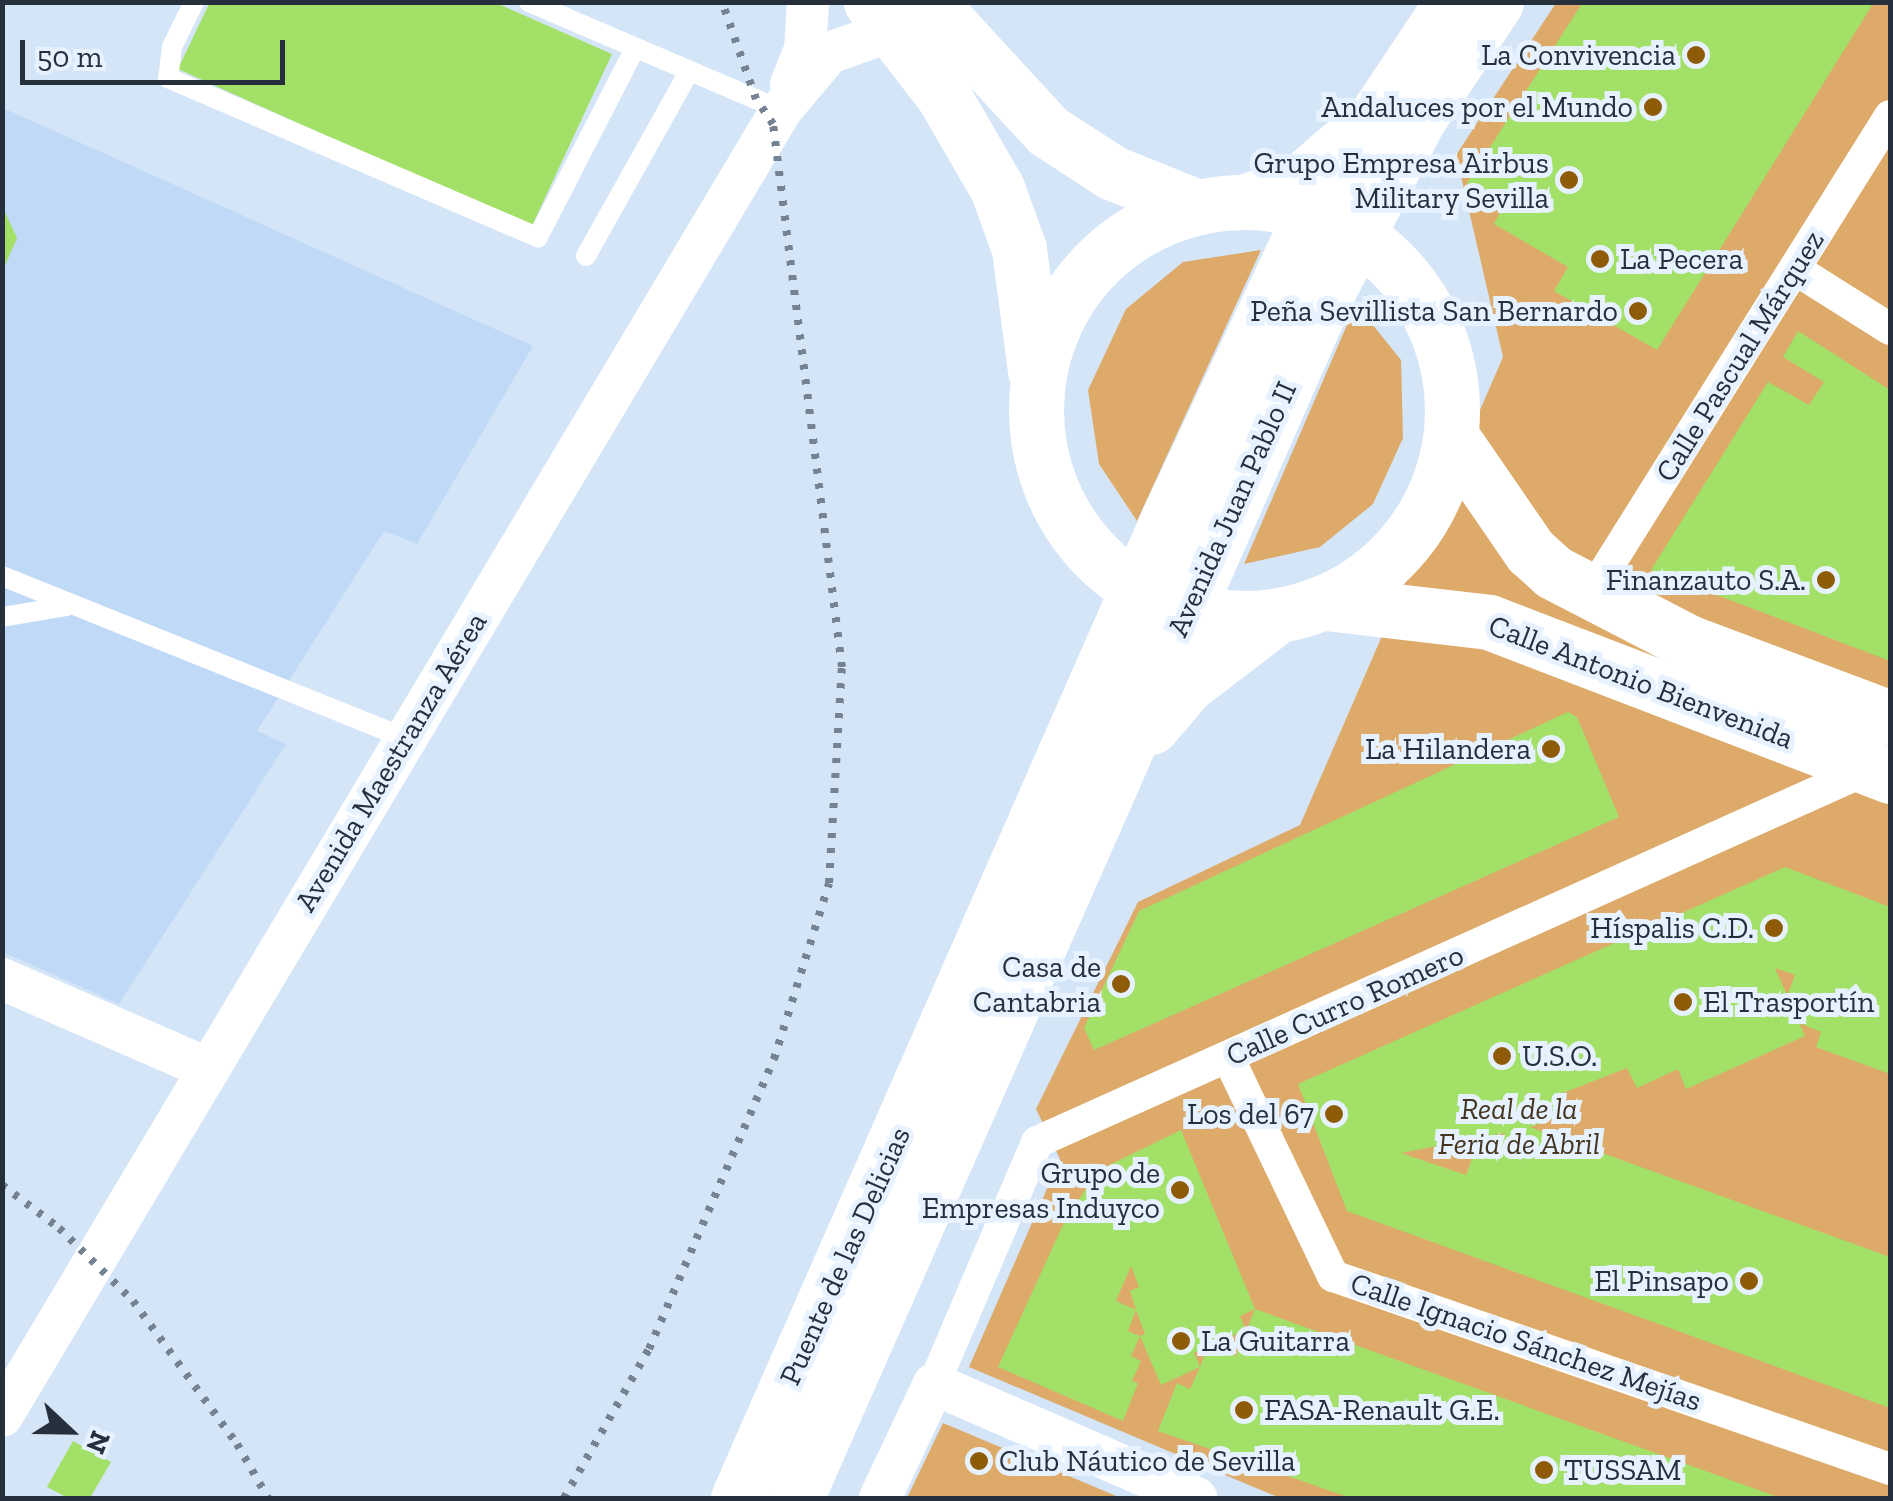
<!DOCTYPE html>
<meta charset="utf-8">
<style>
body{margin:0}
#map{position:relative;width:1893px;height:1501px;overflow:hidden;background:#d4e5f8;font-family:"Zilla Slab",serif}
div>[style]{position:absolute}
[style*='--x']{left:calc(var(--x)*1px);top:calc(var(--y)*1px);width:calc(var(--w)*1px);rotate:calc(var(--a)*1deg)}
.built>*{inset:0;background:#bfd9f7}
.green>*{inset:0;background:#ddaa6a}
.building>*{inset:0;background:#a3e068}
.service>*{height:20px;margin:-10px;padding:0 10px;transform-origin:10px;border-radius:10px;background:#fff}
.pedestrian>*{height:32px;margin:-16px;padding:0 16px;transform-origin:16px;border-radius:16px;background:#fff}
.minor>*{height:42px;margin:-21px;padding:0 21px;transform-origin:21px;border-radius:21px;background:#fff}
.secondary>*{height:55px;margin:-27.5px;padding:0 27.5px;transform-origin:27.5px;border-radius:27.5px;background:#fff}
.secondary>.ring{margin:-27.5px;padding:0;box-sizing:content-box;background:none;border:55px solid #fff;border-radius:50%}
.primary>*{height:55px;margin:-27.5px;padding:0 27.5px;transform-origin:27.5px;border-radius:27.5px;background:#fff}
.rail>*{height:8px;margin-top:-4px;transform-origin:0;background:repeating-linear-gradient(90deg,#758292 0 5px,transparent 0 15px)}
.dots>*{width:28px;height:28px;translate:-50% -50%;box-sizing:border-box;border:5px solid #e6f2ff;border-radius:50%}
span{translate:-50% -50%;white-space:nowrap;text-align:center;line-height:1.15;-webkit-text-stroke:10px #e6f2ff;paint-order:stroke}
.poi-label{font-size:30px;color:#25303c}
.right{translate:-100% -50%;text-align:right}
.left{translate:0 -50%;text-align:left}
.street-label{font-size:30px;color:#25303c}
.park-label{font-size:30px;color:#453521;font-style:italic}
.frame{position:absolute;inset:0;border:5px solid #25303c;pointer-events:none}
.north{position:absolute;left:20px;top:1381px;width:100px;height:100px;-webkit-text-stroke:8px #e6f2ff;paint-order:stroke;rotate:112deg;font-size:28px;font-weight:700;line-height:40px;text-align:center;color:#25303c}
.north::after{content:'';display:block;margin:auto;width:35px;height:45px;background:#25303c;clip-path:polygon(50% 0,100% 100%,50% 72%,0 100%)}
.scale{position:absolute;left:20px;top:40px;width:265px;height:45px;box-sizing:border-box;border:5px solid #25303c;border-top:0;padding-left:12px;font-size:30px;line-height:35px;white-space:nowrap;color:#25303c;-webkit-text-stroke:8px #e6f2ff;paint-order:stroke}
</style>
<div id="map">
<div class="built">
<i style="clip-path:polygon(3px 108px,533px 346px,417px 544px,384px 531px,257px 731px,286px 744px,119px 1004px,3px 952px)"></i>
</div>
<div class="green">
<i style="clip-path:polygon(1556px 3px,1890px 3px,1890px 1498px,1280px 1498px,969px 1367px,1060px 1159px,1036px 1109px,1138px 902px,1300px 825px,1503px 357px,1456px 155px)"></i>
<i style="clip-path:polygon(1261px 250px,1137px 521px,1099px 464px,1088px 390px,1126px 309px,1183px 262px)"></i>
<i style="clip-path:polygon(1356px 304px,1401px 360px,1403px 438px,1373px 504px,1320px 547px,1244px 564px)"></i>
<i style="clip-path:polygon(943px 1423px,1121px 1498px,907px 1498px)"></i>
</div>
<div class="building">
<i style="clip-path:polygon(210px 2px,494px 2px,612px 54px,531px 228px,178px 69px)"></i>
<i style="clip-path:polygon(1583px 2px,1874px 2px,1657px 350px,1554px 291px,1568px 267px,1494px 224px,1504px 205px,1467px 183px)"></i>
<i style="clip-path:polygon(2px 206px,17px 238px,2px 272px)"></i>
<i style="clip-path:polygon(1798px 331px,1890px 390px,1890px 661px,1651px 570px,1768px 382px,1809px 405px,1824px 382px,1783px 357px)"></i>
<i style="clip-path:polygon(1568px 712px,1577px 717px,1619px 817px,1094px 1050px,1084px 1028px,1139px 911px)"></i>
<i style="clip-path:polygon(evenodd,1785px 867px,1890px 907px,1890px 1074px,1816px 1047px,1821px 1032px,1799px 1023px,1807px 1003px,1787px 996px,1795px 975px,1775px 968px,1805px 1036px,1686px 1089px,1678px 1069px,1637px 1088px,1627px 1068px,1563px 1093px,1569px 1112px,1530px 1127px,1890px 1257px,1890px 1408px,1347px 1211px,1298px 1084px,1785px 867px,1505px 1133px,1499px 1148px,1479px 1140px,1466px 1175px,1401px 1153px,1505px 1133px)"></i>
<i style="clip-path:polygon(evenodd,1181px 1130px,1255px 1309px,1240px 1316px,1246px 1330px,1208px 1346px,1236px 1356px,1255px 1309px,1781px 1498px,1351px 1498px,1158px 1431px,1177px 1383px,1190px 1389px,1200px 1367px,1208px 1346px,1194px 1353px,1200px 1367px,1161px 1385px,1140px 1336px,1131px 1356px,1141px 1361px,1132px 1381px,1138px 1383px,1123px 1421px,998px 1367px,1062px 1227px,1097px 1171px,1181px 1130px,1131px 1266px,1139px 1287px,1130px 1291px,1136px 1310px,1145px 1334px,1140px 1336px,1128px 1331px,1136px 1310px,1116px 1301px,1131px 1266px)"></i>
<i style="clip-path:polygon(73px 1441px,111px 1462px,90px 1498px,68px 1498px,47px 1487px)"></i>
</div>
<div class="service">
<i style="--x:194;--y:2;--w:50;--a:116.1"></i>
<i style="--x:172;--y:47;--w:31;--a:97"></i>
<i style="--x:168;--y:78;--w:403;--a:23.3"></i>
<i style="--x:538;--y:237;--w:210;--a:-62.8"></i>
<i style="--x:529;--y:2;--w:274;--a:23.2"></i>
<i style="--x:586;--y:256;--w:211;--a:-60.8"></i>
<i style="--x:2;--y:576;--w:434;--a:21.9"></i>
<i style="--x:2;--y:617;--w:66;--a:-9.6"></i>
</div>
<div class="pedestrian">
<i style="--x:1795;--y:269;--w:112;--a:32.3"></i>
<i style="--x:1590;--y:595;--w:565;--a:-57.94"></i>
<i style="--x:1228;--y:1057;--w:243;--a:64.4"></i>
<i style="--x:1333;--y:1276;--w:589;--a:19.11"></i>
<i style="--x:934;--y:1384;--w:263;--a:-66.9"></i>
<i style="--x:1037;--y:1142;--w:921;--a:-24.17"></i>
</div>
<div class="minor">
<i style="--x:791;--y:84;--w:37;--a:-68"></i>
<i style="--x:805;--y:50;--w:48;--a:-86.4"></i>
<i style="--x:2;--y:979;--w:223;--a:23.5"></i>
<i style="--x:2;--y:1416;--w:1521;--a:-59.18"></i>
<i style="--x:781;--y:110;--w:75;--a:-49.9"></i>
<i style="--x:829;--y:53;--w:69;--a:-19.5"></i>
<i style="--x:880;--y:1498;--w:126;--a:-64.7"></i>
<i style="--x:934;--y:1384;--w:286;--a:23.5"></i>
</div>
<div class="secondary">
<i style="--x:871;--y:2;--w:118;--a:52.3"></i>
<i style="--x:943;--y:95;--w:108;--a:59.9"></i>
<i style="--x:997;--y:188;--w:65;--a:70.2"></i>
<i style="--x:1019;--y:249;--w:123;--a:82.5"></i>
<i style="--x:929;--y:2;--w:176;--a:47.3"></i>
<i style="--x:1048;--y:131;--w:77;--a:32.9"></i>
<i style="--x:1113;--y:173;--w:92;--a:21.8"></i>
<i class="ring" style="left:1036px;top:202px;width:361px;height:361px"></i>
<i style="--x:1451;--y:436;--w:140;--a:55.5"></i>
<i style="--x:1530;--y:551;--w:31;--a:42"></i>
<i style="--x:1553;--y:572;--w:152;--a:27.4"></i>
<i style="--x:1688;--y:642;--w:216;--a:20.6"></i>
<i style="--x:1326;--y:603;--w:164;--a:6.6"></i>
<i style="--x:1489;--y:622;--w:430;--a:21"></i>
</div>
<div class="primary">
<i style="--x:1246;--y:201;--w:59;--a:-20"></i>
<i style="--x:1301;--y:181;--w:53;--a:-41.2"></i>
<i style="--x:1151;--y:727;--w:57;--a:-49.3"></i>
<i style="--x:1188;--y:684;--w:111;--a:-37.3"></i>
<i style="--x:738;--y:1498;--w:1069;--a:-66.29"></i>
<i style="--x:1168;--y:519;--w:339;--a:-64.9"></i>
<i style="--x:1312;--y:212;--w:252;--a:-56.3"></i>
<i style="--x:796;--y:1498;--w:1315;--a:-66.22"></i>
<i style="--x:1326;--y:295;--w:200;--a:-62.3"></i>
<i style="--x:1419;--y:118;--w:139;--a:-56.4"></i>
</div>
<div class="rail">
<i style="--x:2;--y:1185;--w:71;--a:37"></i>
<i style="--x:59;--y:1228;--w:104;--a:44.6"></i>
<i style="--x:133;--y:1301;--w:177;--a:54"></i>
<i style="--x:237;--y:1444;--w:62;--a:60.1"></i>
<i style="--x:564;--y:1498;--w:172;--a:-60.3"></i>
<i style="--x:649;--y:1349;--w:316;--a:-66.7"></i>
<i style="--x:774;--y:1059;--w:184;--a:-72.6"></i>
<i style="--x:829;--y:883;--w:216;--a:-86.6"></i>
<i style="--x:842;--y:667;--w:547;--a:-97.24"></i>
<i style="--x:773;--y:124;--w:30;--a:-124"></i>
<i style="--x:756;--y:99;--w:103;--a:-109.3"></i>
</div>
<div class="dots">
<i style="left:1696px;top:55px;background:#8e5c09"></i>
<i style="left:1653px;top:107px;background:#8e5c09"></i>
<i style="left:1569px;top:180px;background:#8e5c09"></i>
<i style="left:1600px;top:259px;background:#8e5c09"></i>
<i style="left:1638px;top:311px;background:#8e5c09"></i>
<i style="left:1826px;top:580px;background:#8e5c09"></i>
<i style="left:1551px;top:749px;background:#8e5c09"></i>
<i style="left:1774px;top:928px;background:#8e5c09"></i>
<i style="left:1121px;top:984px;background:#8e5c09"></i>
<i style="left:1683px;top:1002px;background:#8e5c09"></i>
<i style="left:1502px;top:1056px;background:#8e5c09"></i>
<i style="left:1334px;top:1114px;background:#8e5c09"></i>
<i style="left:1180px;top:1190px;background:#8e5c09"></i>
<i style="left:1749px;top:1281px;background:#8e5c09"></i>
<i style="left:1181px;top:1341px;background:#8e5c09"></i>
<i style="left:1244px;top:1410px;background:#8e5c09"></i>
<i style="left:979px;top:1461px;background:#8e5c09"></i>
<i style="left:1544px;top:1470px;background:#8e5c09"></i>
</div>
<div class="poi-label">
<span class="right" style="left:1676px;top:55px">La Convivencia</span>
<span class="right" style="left:1633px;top:107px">Andaluces por el Mundo</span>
<span class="right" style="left:1549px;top:180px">Grupo Empresa Airbus<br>Military Sevilla</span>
<span class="left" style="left:1620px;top:259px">La Pecera</span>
<span class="right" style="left:1618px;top:311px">Peña Sevillista San Bernardo</span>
<span class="right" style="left:1806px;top:580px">Finanzauto S.A.</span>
<span class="right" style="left:1531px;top:749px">La Hilandera</span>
<span class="right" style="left:1754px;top:928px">Híspalis C.D.</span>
<span class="right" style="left:1101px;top:984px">Casa de<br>Cantabria</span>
<span class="left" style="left:1703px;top:1002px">El Trasportín</span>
<span class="left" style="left:1522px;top:1056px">U.S.O.</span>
<span class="right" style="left:1314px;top:1114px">Los del 67</span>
<span class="right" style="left:1160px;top:1190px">Grupo de<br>Empresas Induyco</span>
<span class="right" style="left:1729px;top:1281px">El Pinsapo</span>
<span class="left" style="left:1201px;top:1341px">La Guitarra</span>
<span class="left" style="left:1264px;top:1410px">FASA-Renault G.E.</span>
<span class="left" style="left:999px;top:1461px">Club Náutico de Sevilla</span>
<span class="left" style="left:1564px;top:1470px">TUSSAM</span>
</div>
<div class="street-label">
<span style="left:1740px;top:356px;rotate:-58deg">Calle Pascual Márquez</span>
<span style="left:1232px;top:509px;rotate:-66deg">Avenida Juan Pablo II</span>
<span style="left:1641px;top:682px;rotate:21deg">Calle Antonio Bienvenida</span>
<span style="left:391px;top:762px;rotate:-59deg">Avenida Maestranza Aérea</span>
<span style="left:1345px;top:1005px;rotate:-24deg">Calle Curro Romero</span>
<span style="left:845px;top:1256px;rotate:-66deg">Puente de las Delicias</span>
<span style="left:1526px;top:1342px;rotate:19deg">Calle Ignacio Sánchez Mejías</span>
</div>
<div class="park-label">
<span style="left:1519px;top:1126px">Real de la<br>Feria de Abril</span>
</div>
<div class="frame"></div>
<div class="north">N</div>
<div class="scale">50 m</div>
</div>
